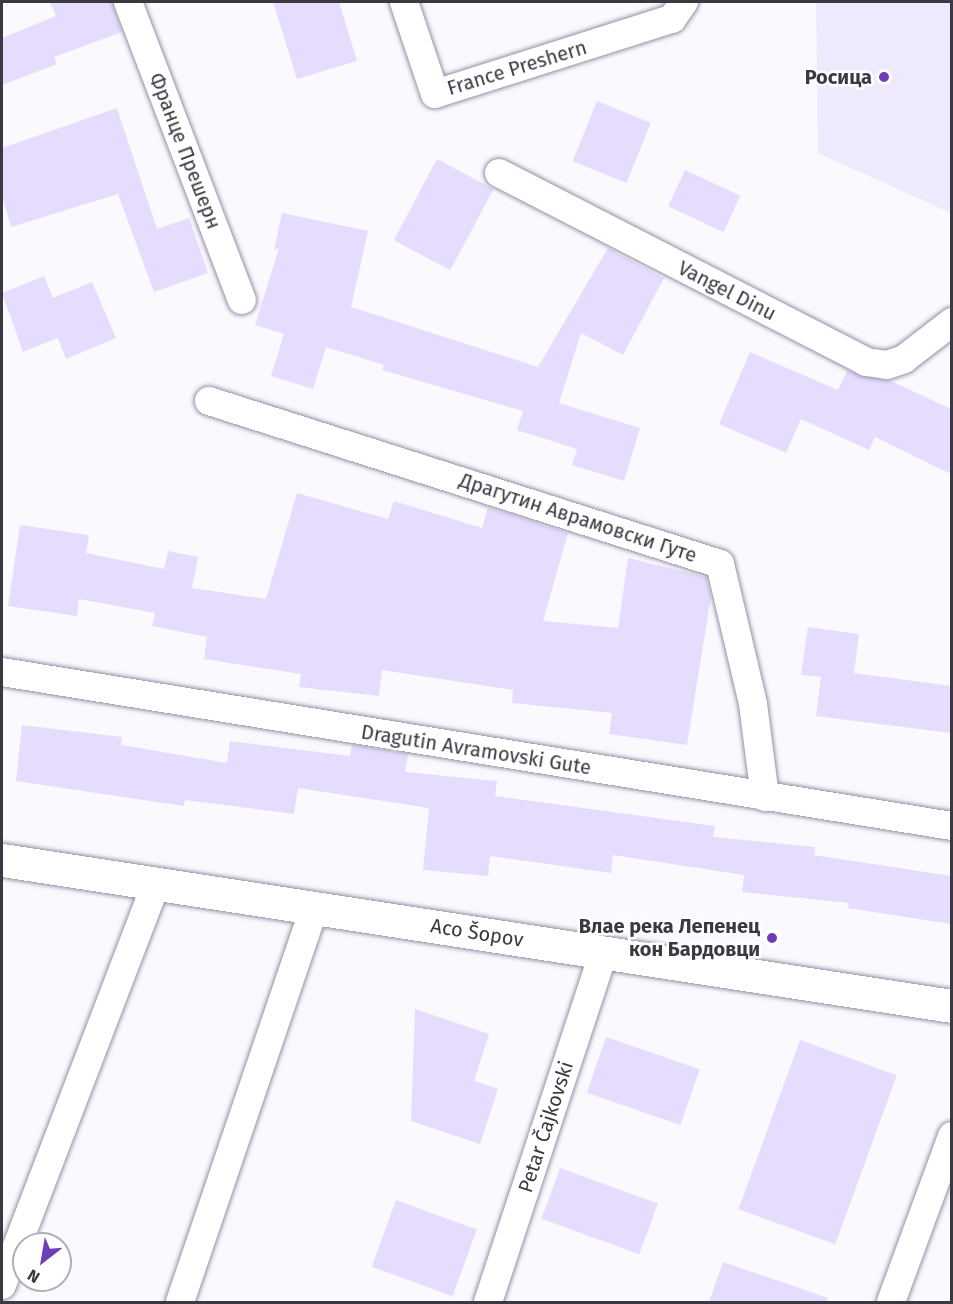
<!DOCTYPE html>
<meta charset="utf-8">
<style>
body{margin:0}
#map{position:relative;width:953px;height:1304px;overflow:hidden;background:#faf9fd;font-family:"Fira Sans",sans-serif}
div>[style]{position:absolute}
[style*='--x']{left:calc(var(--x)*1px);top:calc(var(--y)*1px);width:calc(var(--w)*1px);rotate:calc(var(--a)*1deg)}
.built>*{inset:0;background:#eee9fc}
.building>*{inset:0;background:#e6dcfe;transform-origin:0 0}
.roads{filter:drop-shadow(0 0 2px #9690a5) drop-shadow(0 0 2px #9690a5)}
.minor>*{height:28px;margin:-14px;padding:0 14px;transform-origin:14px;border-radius:14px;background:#fff}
.tertiary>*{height:33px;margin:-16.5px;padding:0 16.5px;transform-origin:16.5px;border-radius:16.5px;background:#fff}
.dots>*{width:16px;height:16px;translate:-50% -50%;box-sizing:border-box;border:3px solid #fff;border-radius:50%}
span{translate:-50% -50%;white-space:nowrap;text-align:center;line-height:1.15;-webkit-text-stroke:5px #fff;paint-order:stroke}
.street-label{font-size:20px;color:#3a3841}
.poi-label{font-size:20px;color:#3a3841;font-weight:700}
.right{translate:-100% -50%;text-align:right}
.frame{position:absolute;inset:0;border:3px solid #3a3841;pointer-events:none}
.north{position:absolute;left:12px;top:1232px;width:60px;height:60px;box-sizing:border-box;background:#fff;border:2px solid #b0afb3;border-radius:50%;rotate:211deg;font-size:16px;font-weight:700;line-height:24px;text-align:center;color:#3a3841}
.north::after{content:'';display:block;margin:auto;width:21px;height:27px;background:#6f3eb6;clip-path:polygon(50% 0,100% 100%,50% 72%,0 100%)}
</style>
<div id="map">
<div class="built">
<i style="clip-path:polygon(816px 2px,951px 2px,951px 213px,818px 153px)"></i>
</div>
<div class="building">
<i style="clip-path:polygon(50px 2px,112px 2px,122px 32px,54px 57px,57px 64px,2px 85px,2px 38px,56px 16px)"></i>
<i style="clip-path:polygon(273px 2px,339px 2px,357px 61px,297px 79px)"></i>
<i style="left:597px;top:101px;width:58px;height:65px;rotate:22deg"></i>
<i style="clip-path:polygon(117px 108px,157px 229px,189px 218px,208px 273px,154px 292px,118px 194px,11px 227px,2px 196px,2px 148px)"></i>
<i style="left:437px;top:159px;width:64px;height:92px;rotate:28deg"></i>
<i style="left:685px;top:170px;width:61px;height:40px;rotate:25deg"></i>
<i style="clip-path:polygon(282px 213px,368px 231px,351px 307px,538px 367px,608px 248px,664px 278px,623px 355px,581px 333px,559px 403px,640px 428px,624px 481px,572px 465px,577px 449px,517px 430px,523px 411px,382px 370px,384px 365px,326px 347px,313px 389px,271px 376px,284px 334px,255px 325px,279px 248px,274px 250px)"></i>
<i style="clip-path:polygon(44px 276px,53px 298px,92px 282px,116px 338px,66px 359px,58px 338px,23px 352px,2px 293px)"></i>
<i style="clip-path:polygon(750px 352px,838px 390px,847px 371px,891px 381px,951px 409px,951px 474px,875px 437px,869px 450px,801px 419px,786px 453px,719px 424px)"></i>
<i style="clip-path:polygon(297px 493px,388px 519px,394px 501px,482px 528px,488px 507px,568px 533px,543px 621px,618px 628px,628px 558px,706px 577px,711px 596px,687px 745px,609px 734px,612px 713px,512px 703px,513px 690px,382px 670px,379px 696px,299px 687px,301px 674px,204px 659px,207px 637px,152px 626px,155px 613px,79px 599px,77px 616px,8px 606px,20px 525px,89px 535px,86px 553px,164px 569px,168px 551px,198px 557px,192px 588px,266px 599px)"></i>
<i style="clip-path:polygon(808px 627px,859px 634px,854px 673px,951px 686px,951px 733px,816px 716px,821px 677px,801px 675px)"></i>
<i style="clip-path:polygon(22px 725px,122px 737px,121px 745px,227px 763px,230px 741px,350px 756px,352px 745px,408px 754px,405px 772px,497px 781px,495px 796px,715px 826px,713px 837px,815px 847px,814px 855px,951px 876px,951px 924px,848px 908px,849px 903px,742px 892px,744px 875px,613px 855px,611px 873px,490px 856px,488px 876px,423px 870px,429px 808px,298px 788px,294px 814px,185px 800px,184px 806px,16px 781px)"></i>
<i style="clip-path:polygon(415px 1009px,489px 1034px,474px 1081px,498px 1089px,480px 1144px,411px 1121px)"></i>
<i style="left:606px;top:1037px;width:99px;height:59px;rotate:19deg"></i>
<i style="left:800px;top:1040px;width:103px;height:180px;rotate:20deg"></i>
<i style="left:560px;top:1168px;width:104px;height:54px;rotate:20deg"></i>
<i style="left:396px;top:1200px;width:86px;height:71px;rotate:20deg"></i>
<i style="clip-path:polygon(723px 1262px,828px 1298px,827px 1302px,709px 1302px)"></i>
</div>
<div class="roads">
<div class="minor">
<i style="--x:128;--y:2;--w:319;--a:69.1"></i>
<i style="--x:404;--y:2;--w:97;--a:71.4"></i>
<i style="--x:435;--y:94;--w:249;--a:-17.6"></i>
<i style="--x:672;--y:19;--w:21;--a:-55"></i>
<i style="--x:499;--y:173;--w:413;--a:27.2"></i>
<i style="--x:866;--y:362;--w:21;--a:8"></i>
<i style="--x:887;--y:365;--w:18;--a:-19"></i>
<i style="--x:904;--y:359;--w:61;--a:-37.6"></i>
<i style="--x:209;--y:401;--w:536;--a:17.69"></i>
<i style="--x:720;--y:564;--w:144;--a:76.7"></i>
<i style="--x:753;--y:704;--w:94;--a:82.6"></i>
<i style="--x:2;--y:672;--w:962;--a:9.21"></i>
<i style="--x:2;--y:1285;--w:430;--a:-69"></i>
<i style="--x:180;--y:1302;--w:416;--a:-71.2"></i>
<i style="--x:488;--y:1302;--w:369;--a:-71.7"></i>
<i style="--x:891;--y:1302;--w:177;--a:-69.8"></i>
</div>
<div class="tertiary">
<i style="--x:2;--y:860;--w:961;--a:8.74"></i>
</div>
</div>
<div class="dots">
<i style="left:884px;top:77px;background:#6f3eb6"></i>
<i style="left:772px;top:938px;background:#6f3eb6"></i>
</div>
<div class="street-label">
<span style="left:517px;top:68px;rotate:-17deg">France Preshern</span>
<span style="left:185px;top:151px;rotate:69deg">Франце Прешерн</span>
<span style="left:727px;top:291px;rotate:27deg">Vangel Dinu</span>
<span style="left:578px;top:518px;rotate:18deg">Драгутин Аврамовски Гуте</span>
<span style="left:476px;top:750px;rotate:9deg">Dragutin Avramovski Gute</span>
<span style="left:477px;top:933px;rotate:9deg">Aco Šopov</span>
<span style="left:546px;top:1127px;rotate:-72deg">Petar Čajkovski</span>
</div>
<div class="poi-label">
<span class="right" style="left:872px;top:77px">Росица</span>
<span class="right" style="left:760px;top:938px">Влае река Лепенец<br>кон Бардовци</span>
</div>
<div class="frame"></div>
<div class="north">N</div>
</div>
